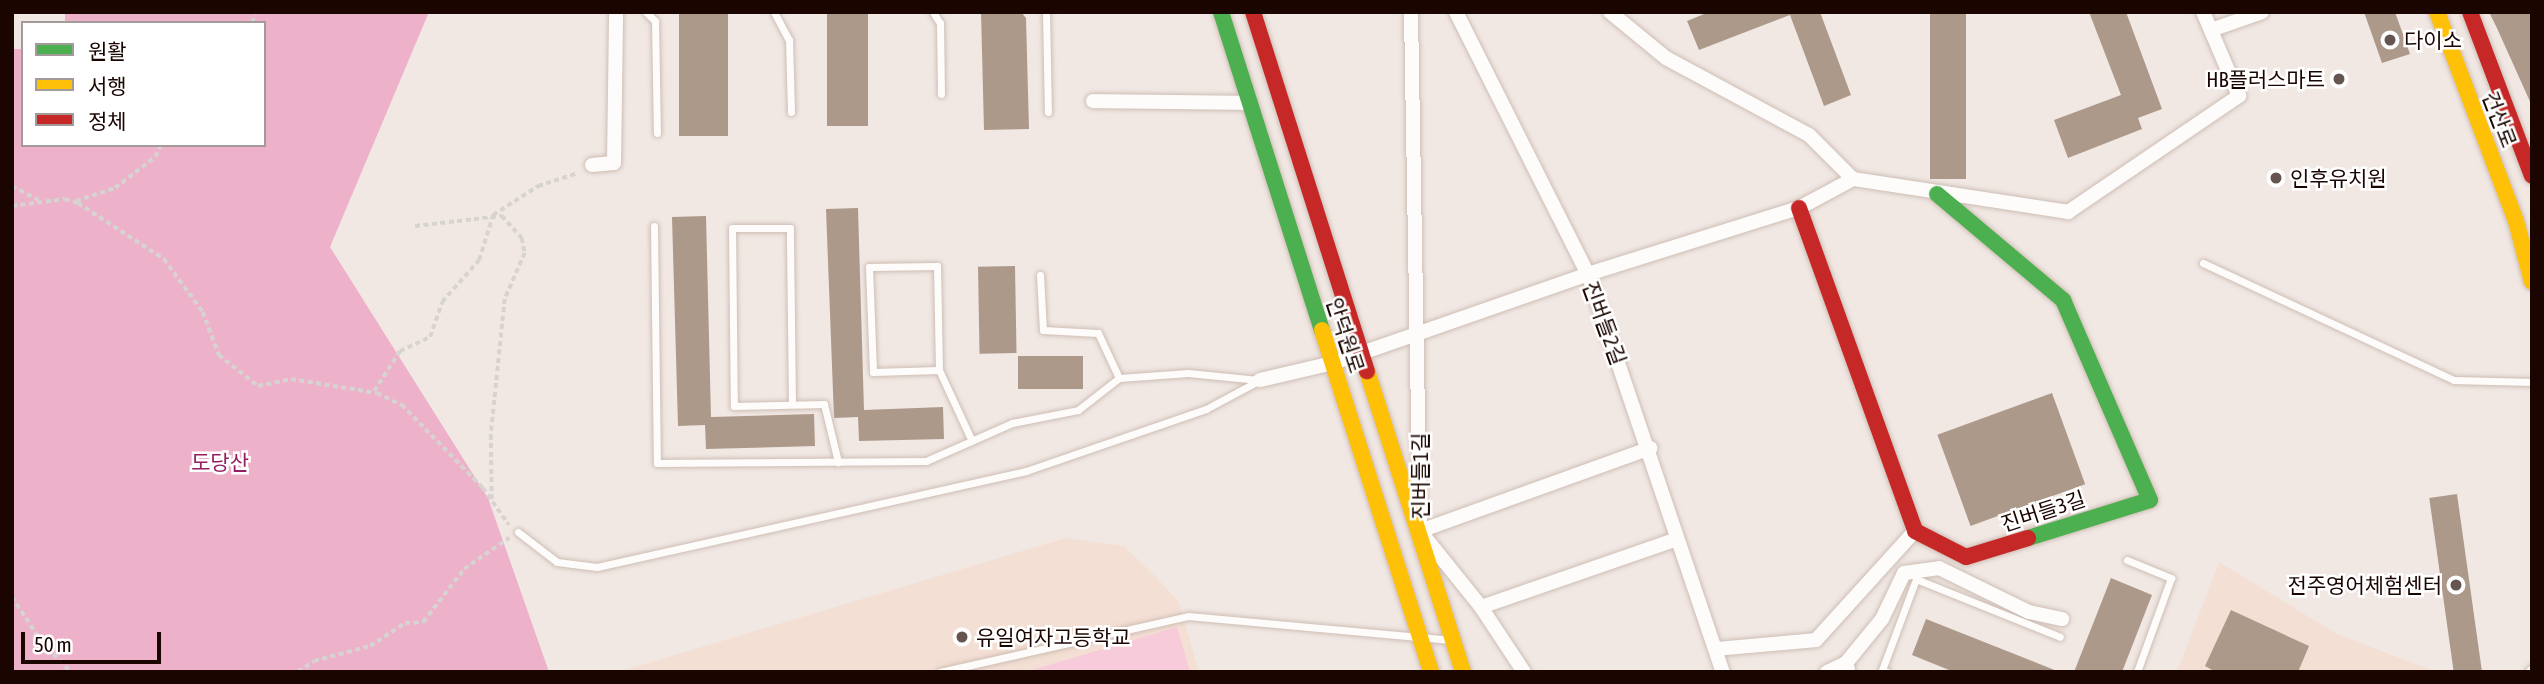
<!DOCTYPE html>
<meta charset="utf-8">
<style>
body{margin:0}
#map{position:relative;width:2544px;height:684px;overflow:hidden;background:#f1e8e4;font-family:"Asap Condensed","Noto Sans KR",sans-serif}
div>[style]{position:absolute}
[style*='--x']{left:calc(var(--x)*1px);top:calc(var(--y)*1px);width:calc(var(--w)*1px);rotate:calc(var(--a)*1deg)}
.built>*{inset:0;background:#f4dfd4}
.green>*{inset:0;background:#f8cbdb}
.forest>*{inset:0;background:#edb2c9}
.building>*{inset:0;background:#ad998a;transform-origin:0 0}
.path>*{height:3.5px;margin-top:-1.75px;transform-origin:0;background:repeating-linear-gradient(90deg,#d6d3d1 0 5px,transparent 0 8.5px)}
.roads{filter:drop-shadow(0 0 2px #cebeb4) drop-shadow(0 0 2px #cebeb4)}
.lane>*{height:7px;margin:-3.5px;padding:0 3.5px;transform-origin:3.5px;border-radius:3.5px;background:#fdfcfb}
.street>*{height:14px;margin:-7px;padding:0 7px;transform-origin:7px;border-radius:7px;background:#fdfcfb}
.fast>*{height:16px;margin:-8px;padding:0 8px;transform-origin:8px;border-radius:8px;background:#4caf50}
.slow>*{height:16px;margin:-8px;padding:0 8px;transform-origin:8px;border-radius:8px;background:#ffc107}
.jam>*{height:16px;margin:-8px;padding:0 8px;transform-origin:8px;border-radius:8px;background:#c62828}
.dots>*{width:19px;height:19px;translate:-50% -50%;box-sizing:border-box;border:4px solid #fff;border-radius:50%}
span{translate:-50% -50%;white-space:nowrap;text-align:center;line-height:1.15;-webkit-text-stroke:5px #fff;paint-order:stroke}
.poi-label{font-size:21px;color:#1a0500}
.left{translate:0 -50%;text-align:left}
.right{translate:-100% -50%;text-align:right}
.street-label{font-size:21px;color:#1a0500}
.park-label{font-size:21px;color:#931f5f}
.frame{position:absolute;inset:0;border:14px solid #1a0500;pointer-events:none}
.legend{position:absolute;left:21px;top:21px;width:245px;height:126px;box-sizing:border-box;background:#fff;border:2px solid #a39b99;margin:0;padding:9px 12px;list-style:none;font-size:21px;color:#1a0500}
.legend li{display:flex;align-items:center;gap:14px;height:35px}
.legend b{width:35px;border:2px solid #a39b99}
.scale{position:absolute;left:21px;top:632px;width:140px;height:32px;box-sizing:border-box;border:4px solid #1a0500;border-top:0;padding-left:9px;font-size:21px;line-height:24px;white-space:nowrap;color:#1a0500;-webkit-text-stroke:5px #fff;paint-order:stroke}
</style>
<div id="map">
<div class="built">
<i style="clip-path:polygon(1066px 538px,1124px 546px,1156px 577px,1179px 602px,1199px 672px,618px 672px)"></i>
<i style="clip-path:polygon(2219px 562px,2337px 634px,2436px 672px,2177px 672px)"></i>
</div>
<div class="green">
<i style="clip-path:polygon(1177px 627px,1190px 672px,1025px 672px)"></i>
</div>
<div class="forest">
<i style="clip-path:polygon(65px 12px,429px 12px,330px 247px,488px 498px,549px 672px,12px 672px,12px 49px,23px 49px,23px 145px,264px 145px,264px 23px,65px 23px)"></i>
</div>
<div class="building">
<i style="left:679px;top:12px;width:49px;height:124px"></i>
<i style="left:827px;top:12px;width:41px;height:114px"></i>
<i style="clip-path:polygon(981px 12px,1021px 12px,1026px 18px,1029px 129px,984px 130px)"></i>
<i style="clip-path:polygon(1709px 12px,1820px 12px,1851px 95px,1824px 106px,1790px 15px,1699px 50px,1687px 21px)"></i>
<i style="left:1930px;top:12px;width:36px;height:167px"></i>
<i style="clip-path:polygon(2089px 12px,2126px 12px,2162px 109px,2138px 118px,2142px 129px,2068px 158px,2054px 120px,2121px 95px)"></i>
<i style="clip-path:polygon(2364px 12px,2395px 12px,2410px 54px,2382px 63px)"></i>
<i style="clip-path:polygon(2489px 12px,2532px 12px,2532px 106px,2496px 26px)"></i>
<i style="clip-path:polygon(858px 208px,864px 410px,943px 407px,944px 439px,859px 441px,858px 417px,834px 418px,826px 209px)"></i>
<i style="clip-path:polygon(706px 216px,711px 417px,814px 414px,815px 446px,706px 449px,705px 425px,678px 426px,672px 217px)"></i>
<i style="left:1015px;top:266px;width:87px;height:37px;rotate:89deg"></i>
<i style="left:1018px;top:356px;width:65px;height:33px"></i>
<i style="left:2052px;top:393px;width:97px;height:122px;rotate:70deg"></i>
<i style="left:2457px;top:494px;width:180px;height:28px;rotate:82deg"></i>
<i style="clip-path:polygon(2111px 578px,2152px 595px,2122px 672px,2074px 672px)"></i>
<i style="clip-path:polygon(2231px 610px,2309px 646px,2298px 672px,2216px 672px,2205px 666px)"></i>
<i style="clip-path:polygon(1926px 619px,2057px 671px,2057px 672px,1954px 672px,1912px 655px)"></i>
</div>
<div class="path">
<i style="--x:252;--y:23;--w:11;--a:-75"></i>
<i style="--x:12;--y:186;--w:30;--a:28"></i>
<i style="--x:76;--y:201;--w:41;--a:-18.4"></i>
<i style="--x:115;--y:188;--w:51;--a:-37.8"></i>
<i style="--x:155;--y:157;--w:13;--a:-63"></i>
<i style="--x:12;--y:206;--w:53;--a:-7.5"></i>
<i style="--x:65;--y:199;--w:14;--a:17"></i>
<i style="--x:78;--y:203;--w:103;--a:33.1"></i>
<i style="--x:164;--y:259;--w:66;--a:53.7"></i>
<i style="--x:203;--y:312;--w:46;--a:69.6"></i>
<i style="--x:219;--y:355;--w:50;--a:38.5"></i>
<i style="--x:258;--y:386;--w:34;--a:-12"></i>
<i style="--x:291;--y:379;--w:87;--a:9.2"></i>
<i style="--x:377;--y:393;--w:28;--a:26"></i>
<i style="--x:402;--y:405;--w:116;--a:45.7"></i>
<i style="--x:483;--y:488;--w:45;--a:54.9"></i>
<i style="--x:415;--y:226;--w:88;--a:-6.6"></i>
<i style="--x:502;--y:216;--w:30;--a:48"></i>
<i style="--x:522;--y:238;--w:15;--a:79"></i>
<i style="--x:525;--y:253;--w:50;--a:113.5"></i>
<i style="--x:505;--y:299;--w:137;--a:95.9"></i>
<i style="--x:491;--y:435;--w:66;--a:89.1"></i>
<i style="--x:374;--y:391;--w:48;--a:-57"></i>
<i style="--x:400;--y:351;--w:33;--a:-25"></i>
<i style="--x:430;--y:337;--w:37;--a:-71"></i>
<i style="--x:442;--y:302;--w:56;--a:-48.6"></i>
<i style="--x:479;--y:260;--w:47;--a:-72.7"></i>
<i style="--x:493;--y:215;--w:54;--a:-32.8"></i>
<i style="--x:538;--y:186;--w:42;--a:-18"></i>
<i style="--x:12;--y:597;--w:54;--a:56.3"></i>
<i style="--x:42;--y:642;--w:42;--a:46"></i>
<i style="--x:298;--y:672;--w:19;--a:-35"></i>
<i style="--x:314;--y:661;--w:58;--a:-15"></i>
<i style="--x:370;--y:646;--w:42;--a:-33.3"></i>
<i style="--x:405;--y:623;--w:18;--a:-3"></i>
<i style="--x:423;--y:622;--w:67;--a:-52.3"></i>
<i style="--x:464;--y:569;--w:55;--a:-34.6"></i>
</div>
<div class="roads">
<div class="lane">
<i style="--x:646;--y:12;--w:13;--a:45"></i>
<i style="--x:655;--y:21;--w:112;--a:89"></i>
<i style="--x:774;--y:12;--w:32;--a:62"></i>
<i style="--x:789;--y:40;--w:72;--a:88.4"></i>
<i style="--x:933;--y:12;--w:13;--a:58"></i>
<i style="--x:940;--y:23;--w:71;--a:89.2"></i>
<i style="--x:1046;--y:12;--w:100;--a:88.9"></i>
<i style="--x:654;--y:226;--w:237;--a:89.3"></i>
<i style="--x:657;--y:463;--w:269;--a:-0.4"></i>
<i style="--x:926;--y:461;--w:94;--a:-23.8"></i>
<i style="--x:1012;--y:423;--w:67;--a:-11.1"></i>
<i style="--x:1078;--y:410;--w:52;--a:-38"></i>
<i style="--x:2203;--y:263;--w:277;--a:25"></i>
<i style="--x:2454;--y:380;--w:78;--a:1.5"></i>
<i style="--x:1040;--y:275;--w:55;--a:86.9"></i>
<i style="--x:1043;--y:330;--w:55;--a:3.1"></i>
<i style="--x:1098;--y:333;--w:50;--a:65"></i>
<i style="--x:1119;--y:378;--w:69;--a:-4.1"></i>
<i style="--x:1188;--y:373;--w:71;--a:5.6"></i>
<i style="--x:939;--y:370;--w:104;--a:-91.1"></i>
<i style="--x:937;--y:266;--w:68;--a:179.2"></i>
<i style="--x:869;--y:267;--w:105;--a:87.8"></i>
<i style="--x:873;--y:372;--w:66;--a:-1.7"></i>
<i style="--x:939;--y:370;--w:76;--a:65.1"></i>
<i style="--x:792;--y:404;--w:176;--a:-90.7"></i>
<i style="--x:790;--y:228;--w:58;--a:180"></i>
<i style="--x:732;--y:228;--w:178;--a:89.4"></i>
<i style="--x:734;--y:406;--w:90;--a:-1.3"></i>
<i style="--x:824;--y:404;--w:60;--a:76.4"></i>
<i style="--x:518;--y:532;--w:49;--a:37.6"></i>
<i style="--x:557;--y:562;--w:40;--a:7.1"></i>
<i style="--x:597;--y:567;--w:440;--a:-12.6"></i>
<i style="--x:1026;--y:471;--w:190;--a:-19"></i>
<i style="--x:1206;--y:409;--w:61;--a:-28.2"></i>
<i style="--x:2127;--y:560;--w:48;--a:22.2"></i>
<i style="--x:2171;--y:578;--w:100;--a:109.9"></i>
<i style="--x:940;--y:672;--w:254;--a:-12.7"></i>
<i style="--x:1188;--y:616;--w:263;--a:5.2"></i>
<i style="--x:1887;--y:672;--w:5;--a:-158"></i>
<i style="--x:1882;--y:670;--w:97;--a:-69.5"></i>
<i style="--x:1916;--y:579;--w:155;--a:21.9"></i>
<i style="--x:2528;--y:672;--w:6;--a:-45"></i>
</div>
<div class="street">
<i style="--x:1411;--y:12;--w:519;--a:89.01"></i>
<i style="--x:1420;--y:531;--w:97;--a:51.2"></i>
<i style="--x:1481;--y:607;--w:78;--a:56.5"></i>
<i style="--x:1456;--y:12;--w:293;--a:63.3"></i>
<i style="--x:1588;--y:274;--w:420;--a:71.3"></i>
<i style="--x:1610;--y:12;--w:72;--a:39.4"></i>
<i style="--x:1666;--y:58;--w:162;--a:28.3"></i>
<i style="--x:1809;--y:135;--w:62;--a:45"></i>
<i style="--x:1853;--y:179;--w:218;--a:8.7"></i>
<i style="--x:2068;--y:212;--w:207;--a:-34.2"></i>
<i style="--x:2239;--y:96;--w:91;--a:-113.2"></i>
<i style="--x:2211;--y:30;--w:54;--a:-19.4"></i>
<i style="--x:1093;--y:101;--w:157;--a:0.7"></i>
<i style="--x:592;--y:165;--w:22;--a:-5"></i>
<i style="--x:614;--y:163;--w:151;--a:-89.2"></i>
<i style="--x:1260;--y:380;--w:75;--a:-13.1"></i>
<i style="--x:1333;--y:363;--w:270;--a:-19.2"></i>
<i style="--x:1588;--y:274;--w:221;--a:-17.4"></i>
<i style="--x:1799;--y:208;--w:61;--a:-28.2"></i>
<i style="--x:1420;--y:531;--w:245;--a:-19.8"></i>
<i style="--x:1481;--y:607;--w:205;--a:-19.1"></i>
<i style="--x:1716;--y:649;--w:100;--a:-5.1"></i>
<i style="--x:1816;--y:640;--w:147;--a:-47.8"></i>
<i style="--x:1846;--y:663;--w:57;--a:-50.7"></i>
<i style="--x:1882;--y:619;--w:51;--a:-64.4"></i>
<i style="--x:1904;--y:573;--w:35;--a:-8"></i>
<i style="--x:1939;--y:568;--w:100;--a:26.1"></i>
<i style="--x:2029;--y:612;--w:34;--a:12"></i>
<i style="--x:1827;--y:672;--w:21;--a:-25"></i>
<i style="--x:1846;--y:663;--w:7;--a:74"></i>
</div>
<div class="fast">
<i style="--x:1221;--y:12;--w:334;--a:72.4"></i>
<i style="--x:1937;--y:194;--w:165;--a:40.1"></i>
<i style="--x:2063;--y:300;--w:218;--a:66.5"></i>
<i style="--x:2150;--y:500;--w:128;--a:162.7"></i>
</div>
<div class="slow">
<i style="--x:2437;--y:12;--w:223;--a:69.3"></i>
<i style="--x:2516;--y:221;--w:63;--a:75.3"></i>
<i style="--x:1322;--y:330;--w:359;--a:72.3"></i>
<i style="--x:1367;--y:371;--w:316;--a:72.3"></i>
</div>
<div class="jam">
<i style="--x:1253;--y:12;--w:377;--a:72.4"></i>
<i style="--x:2470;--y:12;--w:175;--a:69.3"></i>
<i style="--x:1799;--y:208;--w:343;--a:70.2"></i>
<i style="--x:1915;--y:531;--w:57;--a:27"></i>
<i style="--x:1966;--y:557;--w:65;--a:-17"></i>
</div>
</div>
<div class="dots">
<i style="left:2390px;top:40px;background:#655450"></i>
<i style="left:2339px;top:79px;background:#655450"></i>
<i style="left:2276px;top:178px;background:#655450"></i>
<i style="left:2456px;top:585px;background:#655450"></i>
<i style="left:962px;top:637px;background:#655450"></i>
</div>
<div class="poi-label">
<span class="left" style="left:2404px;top:40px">다이소</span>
<span class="right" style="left:2325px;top:79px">HB플러스마트</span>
<span class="left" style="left:2290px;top:178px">인후유치원</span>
<span class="right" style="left:2442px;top:585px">전주영어체험센터</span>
<span class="left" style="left:976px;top:637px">유일여자고등학교</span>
</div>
<div class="street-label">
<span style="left:2500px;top:119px;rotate:69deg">건산로</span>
<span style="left:1605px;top:323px;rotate:70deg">진버들2길</span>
<span style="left:1346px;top:335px;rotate:72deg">안덕원로</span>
<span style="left:1420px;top:476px;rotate:-90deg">진버들1길</span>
<span style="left:2043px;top:511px;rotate:-18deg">진버들3길</span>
</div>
<div class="park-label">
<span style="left:220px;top:462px">도당산</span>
</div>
<div class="frame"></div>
<ul class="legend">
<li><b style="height:9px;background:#4caf50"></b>원활</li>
<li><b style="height:9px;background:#ffc107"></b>서행</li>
<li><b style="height:9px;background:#c62828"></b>정체</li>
</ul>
<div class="scale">50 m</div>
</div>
